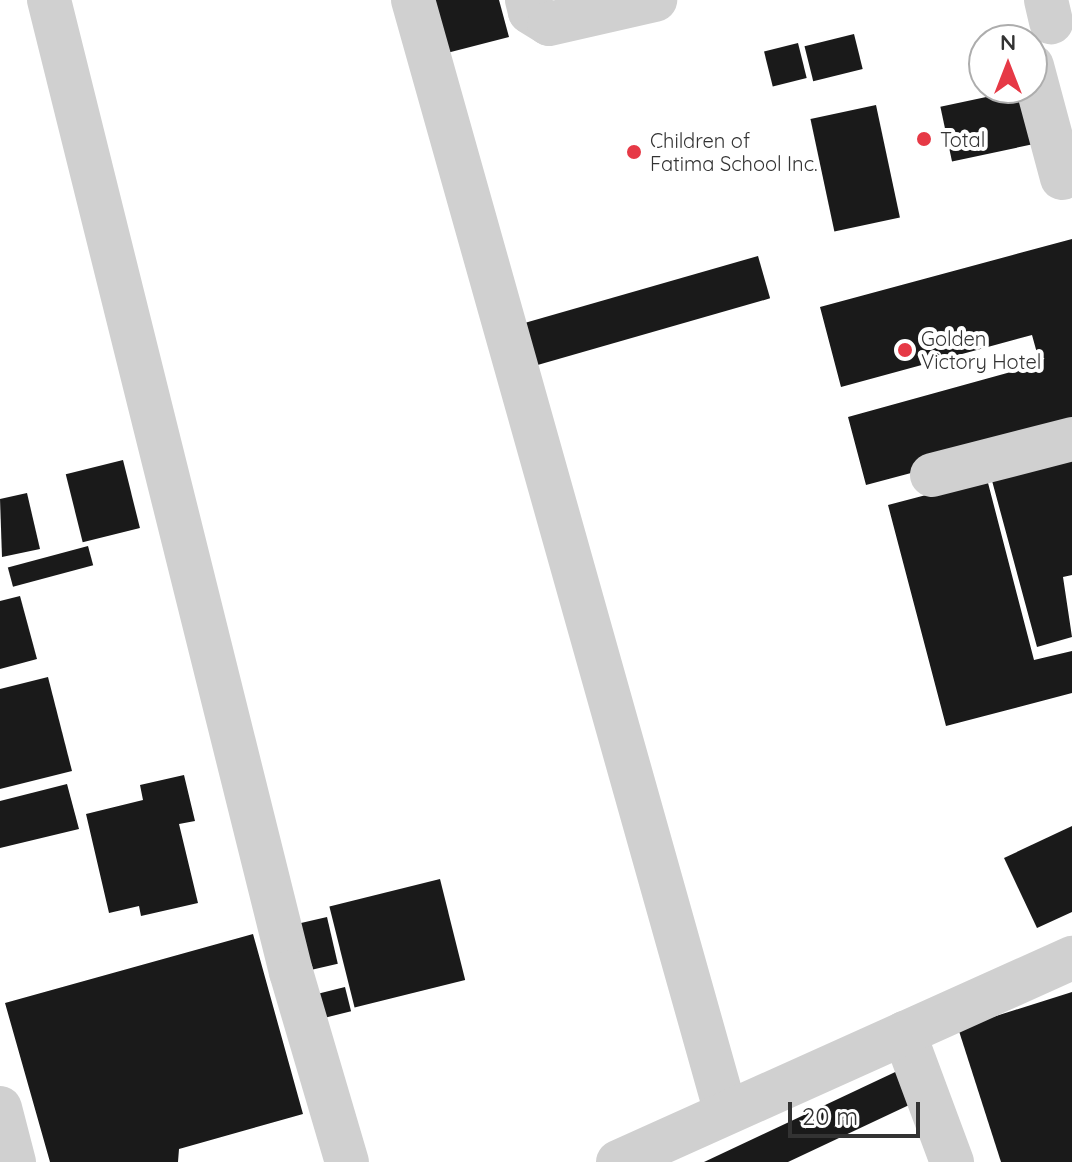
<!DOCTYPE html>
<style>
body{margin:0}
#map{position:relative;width:1072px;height:1162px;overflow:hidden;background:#fff;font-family:Quicksand,sans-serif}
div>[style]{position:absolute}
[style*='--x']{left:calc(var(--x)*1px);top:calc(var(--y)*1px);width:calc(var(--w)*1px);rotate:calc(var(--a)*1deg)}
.building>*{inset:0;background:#1a1a1a;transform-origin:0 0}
.minor>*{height:44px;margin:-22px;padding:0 22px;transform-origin:22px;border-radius:22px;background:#d0d0d0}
.dots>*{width:22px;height:22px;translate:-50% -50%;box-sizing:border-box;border:4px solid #fff;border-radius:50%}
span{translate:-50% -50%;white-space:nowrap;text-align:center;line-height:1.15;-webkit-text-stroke:8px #fff;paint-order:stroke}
.poi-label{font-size:20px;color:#333}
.left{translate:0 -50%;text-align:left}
.north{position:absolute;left:968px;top:24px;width:80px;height:80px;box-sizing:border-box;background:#fff;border:2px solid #adadad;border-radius:50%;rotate:0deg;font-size:22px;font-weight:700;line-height:32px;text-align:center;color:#333}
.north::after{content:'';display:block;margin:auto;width:28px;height:36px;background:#e63946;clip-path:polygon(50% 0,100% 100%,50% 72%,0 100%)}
.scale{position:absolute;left:788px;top:1102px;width:132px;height:36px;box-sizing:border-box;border:4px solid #333;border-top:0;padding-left:10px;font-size:24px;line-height:28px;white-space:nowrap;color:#333;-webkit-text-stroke:6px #fff;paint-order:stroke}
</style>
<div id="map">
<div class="building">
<i style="clip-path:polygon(429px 0,499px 0,509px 37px,443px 54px)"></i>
<i style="left:854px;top:34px;width:36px;height:51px;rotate:76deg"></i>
<i style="left:798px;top:43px;width:36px;height:35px;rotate:76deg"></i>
<i style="left:1047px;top:84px;width:56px;height:109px;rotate:78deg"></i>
<i style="left:876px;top:105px;width:115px;height:67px;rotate:78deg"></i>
<i style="clip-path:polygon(1072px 239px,1072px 430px,866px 485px,848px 417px,1040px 364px,1032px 335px,841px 387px,820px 307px)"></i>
<i style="left:758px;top:256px;width:44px;height:251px;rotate:74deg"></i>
<i style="clip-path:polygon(1072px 456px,1072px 575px,1063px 577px,1072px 637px,1037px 647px,991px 477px)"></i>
<i style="left:123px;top:460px;width:70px;height:59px;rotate:76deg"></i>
<i style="clip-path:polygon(987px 479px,1034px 660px,1072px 651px,1072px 693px,946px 726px,888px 505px)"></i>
<i style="clip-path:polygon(27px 493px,40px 549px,2px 557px,0 499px)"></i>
<i style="left:88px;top:546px;width:20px;height:83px;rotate:75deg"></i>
<i style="clip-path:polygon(20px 596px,37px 659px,0 669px,0 601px)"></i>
<i style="clip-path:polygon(48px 677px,72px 771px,0 789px,0 689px)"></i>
<i style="clip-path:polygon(184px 775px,195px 821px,179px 824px,198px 903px,141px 916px,139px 906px,109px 913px,86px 814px,143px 800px,140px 785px)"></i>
<i style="clip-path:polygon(67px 784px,79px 829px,0 848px,0 801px)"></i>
<i style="clip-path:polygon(1072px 826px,1072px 912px,1037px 928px,1004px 858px)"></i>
<i style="left:440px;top:879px;width:104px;height:114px;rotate:76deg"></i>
<i style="left:327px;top:917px;width:48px;height:30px;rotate:77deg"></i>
<i style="clip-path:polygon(253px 934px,303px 1114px,179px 1149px,178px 1162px,50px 1162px,5px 1003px)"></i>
<i style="left:345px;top:987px;width:25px;height:33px;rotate:76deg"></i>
<i style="clip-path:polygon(1072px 992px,1072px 1162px,1001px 1162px,958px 1028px)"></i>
<i style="clip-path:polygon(908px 1066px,924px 1098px,788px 1162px,704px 1162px)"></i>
</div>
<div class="minor">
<i style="--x:49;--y:0;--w:1002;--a:76.02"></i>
<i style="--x:291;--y:972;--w:198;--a:73.6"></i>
<i style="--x:413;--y:0;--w:1152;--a:74.29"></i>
<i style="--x:527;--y:0;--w:12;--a:76"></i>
<i style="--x:530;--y:12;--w:22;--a:32"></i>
<i style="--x:549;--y:24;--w:109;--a:-12.8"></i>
<i style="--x:1046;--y:0;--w:23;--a:77"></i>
<i style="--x:1032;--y:66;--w:116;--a:75"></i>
<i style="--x:932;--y:475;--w:145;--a:-14.4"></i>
<i style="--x:904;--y:1033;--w:138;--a:69.6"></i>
<i style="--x:0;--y:1108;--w:56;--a:75.5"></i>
<i style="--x:618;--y:1162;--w:498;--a:-24.2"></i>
</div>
<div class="dots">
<i style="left:924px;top:139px;background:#e63946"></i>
<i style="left:634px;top:152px;background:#e63946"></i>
<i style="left:905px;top:350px;background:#e63946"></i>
</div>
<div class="poi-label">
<span class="left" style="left:940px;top:139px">Total</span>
<span class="left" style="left:650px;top:152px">Children of<br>Fatima School Inc.</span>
<span class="left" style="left:921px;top:350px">Golden<br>Victory Hotel</span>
</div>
<div class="north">N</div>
<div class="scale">20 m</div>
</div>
